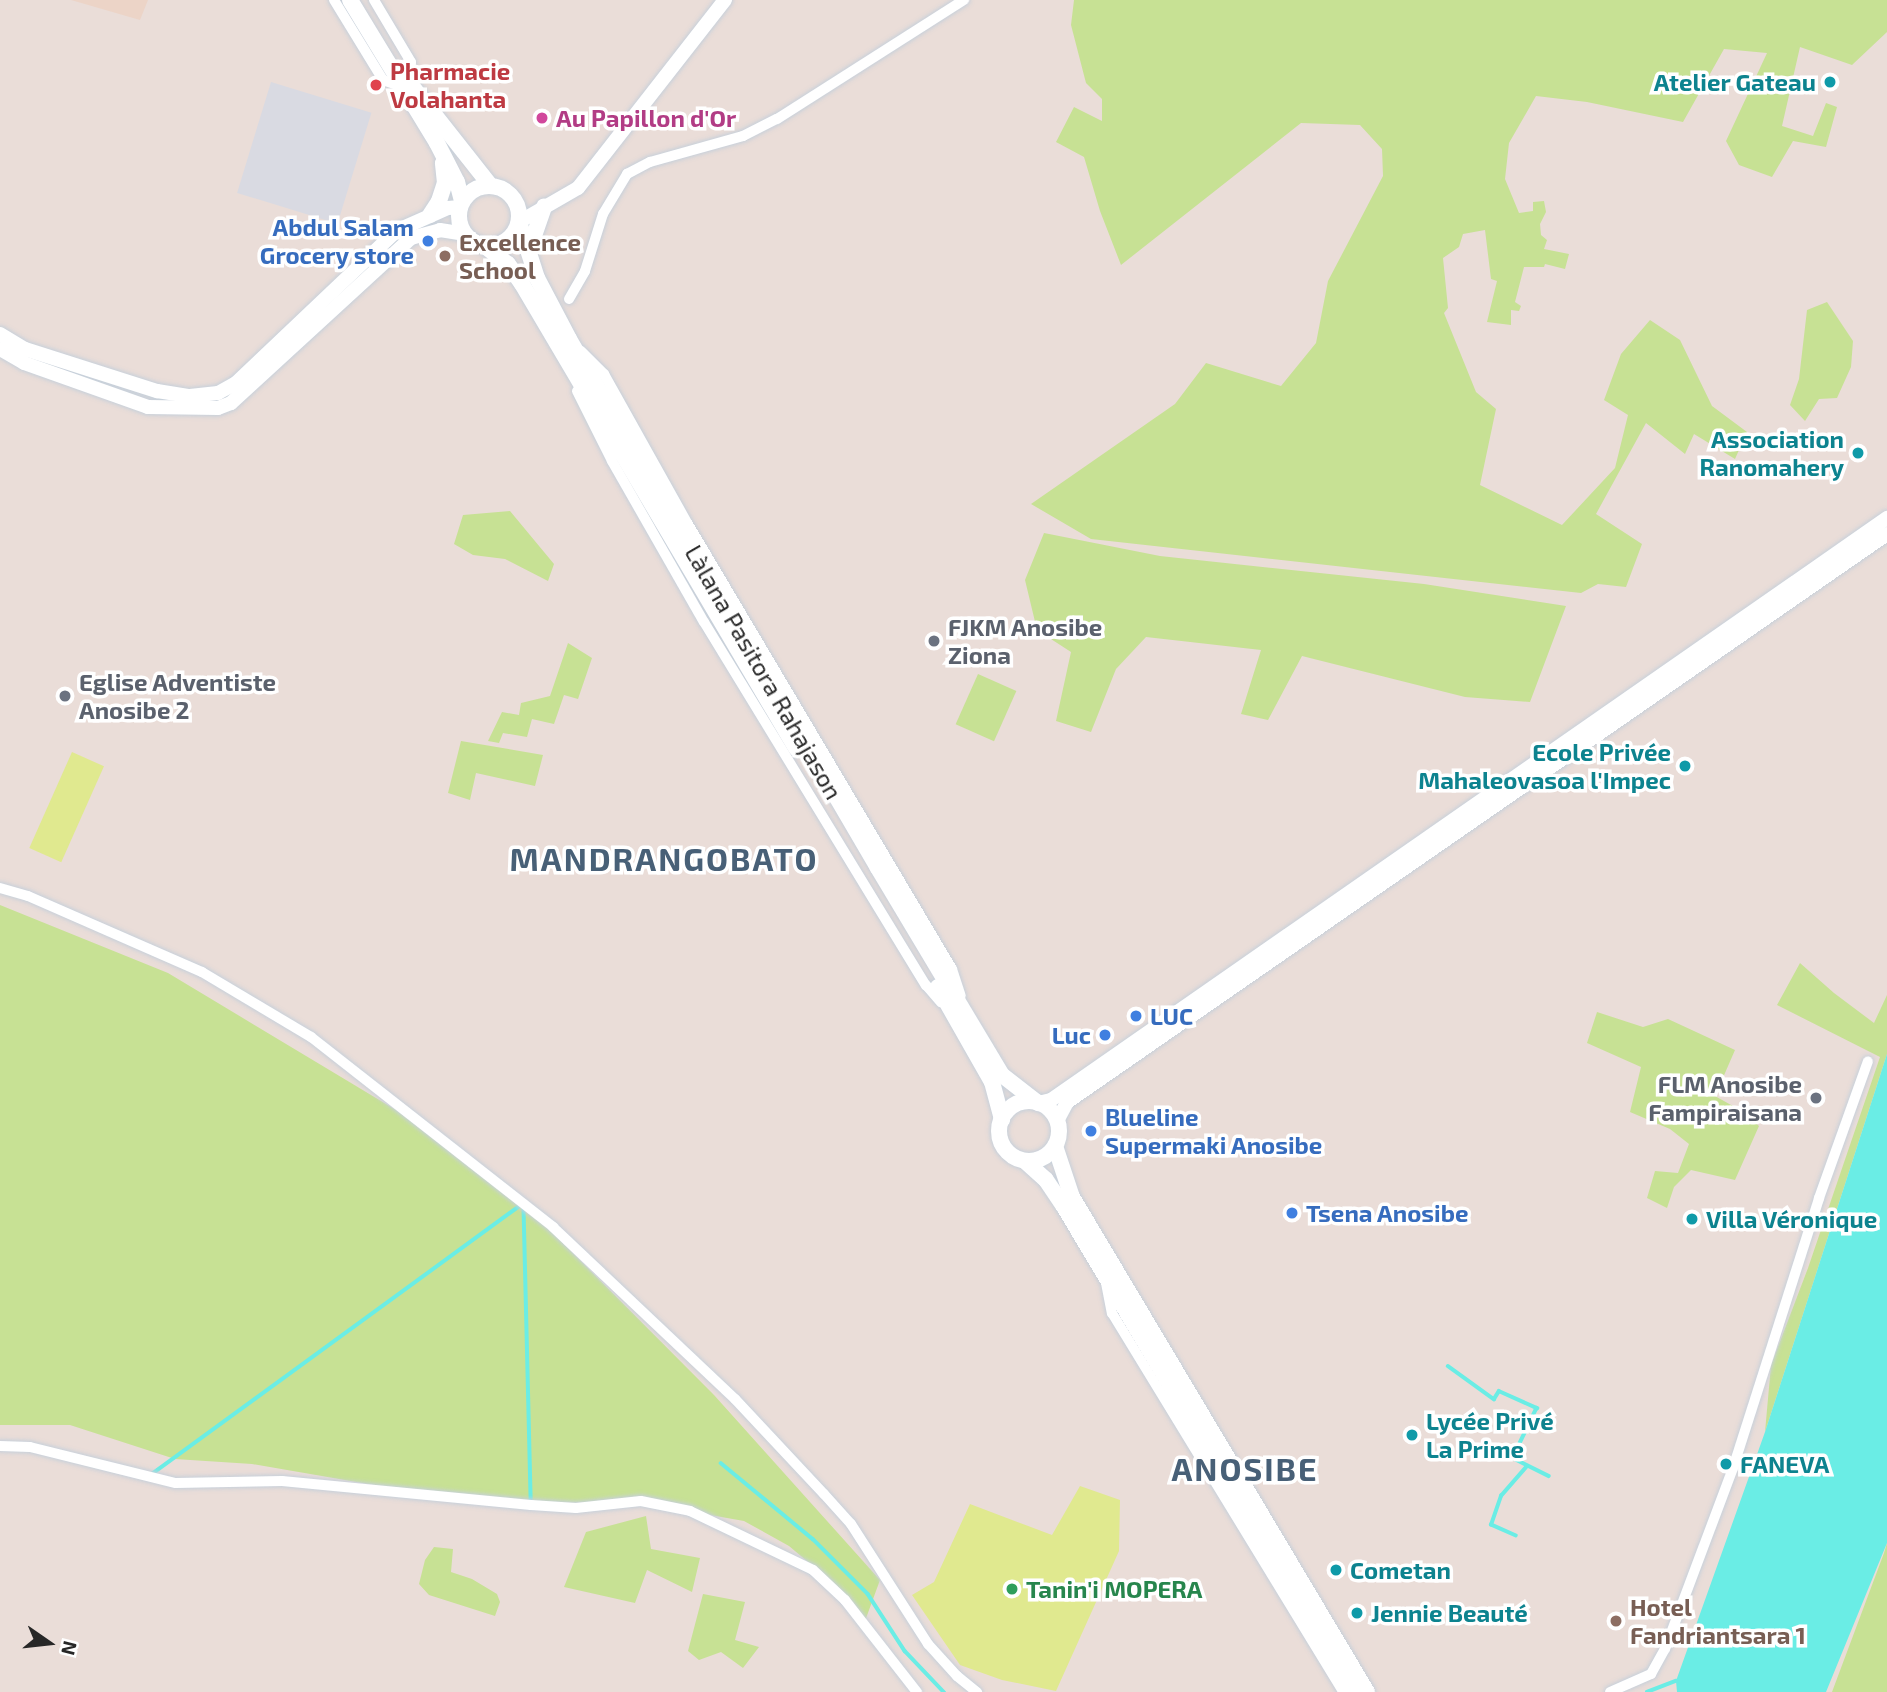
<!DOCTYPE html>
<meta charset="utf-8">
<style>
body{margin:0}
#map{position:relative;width:1887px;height:1692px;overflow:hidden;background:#eaddd8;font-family:"Exo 2",sans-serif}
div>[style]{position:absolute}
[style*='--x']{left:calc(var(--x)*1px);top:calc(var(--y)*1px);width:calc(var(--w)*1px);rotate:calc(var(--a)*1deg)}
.industrial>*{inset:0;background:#d9dae2;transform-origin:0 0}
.education>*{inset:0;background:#ecd4c7}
.green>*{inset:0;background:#c7e194;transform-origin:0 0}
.pitch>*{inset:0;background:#e0e98f;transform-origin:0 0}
.water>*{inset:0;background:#6aede5}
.stream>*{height:3.5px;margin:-1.75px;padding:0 1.75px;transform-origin:1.75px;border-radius:1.75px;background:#6aede5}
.roads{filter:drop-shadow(0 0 2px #c7d0da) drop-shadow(0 0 2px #c7d0da)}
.minor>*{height:10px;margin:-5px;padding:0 5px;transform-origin:5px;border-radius:5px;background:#fff}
.tertiary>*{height:14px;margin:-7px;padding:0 7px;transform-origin:7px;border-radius:7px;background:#fff}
.secondary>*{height:16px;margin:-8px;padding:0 8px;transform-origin:8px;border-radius:8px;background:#fff}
.secondary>.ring{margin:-8px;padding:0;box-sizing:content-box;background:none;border:16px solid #fff;border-radius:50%}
.dots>*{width:19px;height:19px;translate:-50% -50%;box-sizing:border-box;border:4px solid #fff;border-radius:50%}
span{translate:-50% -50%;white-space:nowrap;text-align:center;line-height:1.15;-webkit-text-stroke:7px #fff;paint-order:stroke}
.health-label{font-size:24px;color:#be3a42;font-weight:700}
.left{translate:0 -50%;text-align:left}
.culture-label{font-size:24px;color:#0d838f;font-weight:700}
.right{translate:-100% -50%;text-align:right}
.hotel-label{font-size:24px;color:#b23c85;font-weight:700}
.shop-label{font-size:24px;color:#366cbe;font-weight:700}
.education-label{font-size:24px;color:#785e54;font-weight:700}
.worship-label{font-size:24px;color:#5b616d;font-weight:700}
.street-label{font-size:24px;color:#272727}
.leisure-label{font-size:24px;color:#27864d;font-weight:700}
.district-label{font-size:32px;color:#486077;font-weight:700;letter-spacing:2px}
.north{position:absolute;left:14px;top:1608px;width:70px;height:70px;-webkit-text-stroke:5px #fff;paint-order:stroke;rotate:104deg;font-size:19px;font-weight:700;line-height:28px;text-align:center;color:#272727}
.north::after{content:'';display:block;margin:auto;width:24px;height:32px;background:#272727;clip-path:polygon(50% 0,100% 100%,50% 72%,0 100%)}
</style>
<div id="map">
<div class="industrial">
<i style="left:271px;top:82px;width:105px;height:116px;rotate:17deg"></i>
</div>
<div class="education">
<i style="clip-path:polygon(71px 0,148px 0,140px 20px)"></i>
</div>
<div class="green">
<i style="clip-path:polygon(1074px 0,1887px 0,1887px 32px,1852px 65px,1800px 47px,1782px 126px,1813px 136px,1826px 103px,1837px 107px,1826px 147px,1793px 141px,1772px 177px,1739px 165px,1726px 141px,1767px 53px,1724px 49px,1683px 122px,1587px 102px,1536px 96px,1509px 143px,1505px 179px,1519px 213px,1533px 211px,1533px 202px,1544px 201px,1546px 212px,1540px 224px,1541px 235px,1547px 240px,1544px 249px,1569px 254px,1565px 269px,1545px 264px,1544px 267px,1524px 267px,1515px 302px,1521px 306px,1519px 311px,1511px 310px,1511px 325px,1487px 322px,1497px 281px,1491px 279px,1485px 230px,1463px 234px,1459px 247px,1443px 258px,1448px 308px,1444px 313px,1476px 392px,1496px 409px,1480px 485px,1562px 525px,1615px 468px,1628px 415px,1604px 400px,1621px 354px,1650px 320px,1680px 340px,1712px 406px,1747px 432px,1735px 459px,1694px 434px,1685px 454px,1646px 423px,1596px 514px,1642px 544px,1626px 587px,1598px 584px,1581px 593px,1091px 539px,1031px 504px,1175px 404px,1206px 363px,1281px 386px,1316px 343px,1328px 281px,1383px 176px,1382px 149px,1360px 125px,1301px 123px,1121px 265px,1100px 211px,1084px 157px,1056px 142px,1074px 107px,1102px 121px,1102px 99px,1086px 83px,1071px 25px)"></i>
<i style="clip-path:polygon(1827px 302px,1853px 341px,1851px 367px,1837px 398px,1819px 399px,1805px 421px,1790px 405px,1799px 379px,1807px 310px)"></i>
<i style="clip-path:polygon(510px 511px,554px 564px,548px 581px,505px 559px,473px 555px,454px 544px,463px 515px)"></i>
<i style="clip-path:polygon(1044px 533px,1160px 556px,1424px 584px,1566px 606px,1530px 702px,1465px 697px,1302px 656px,1268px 720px,1241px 714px,1261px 650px,1146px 637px,1116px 669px,1091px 732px,1056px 721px,1071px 652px,1037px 630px,1025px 580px)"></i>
<i style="clip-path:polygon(568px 643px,592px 658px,578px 699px,564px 695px,554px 724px,532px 719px,527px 737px,503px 733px,499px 743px,488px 741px,502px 712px,519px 715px,521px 703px,550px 696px)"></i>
<i style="left:978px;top:674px;width:42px;height:55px;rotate:24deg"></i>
<i style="clip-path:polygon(461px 741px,543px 755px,535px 786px,476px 773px,470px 800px,448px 793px)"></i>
<i style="clip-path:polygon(0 905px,168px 973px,396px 1110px,523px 1203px,714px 1395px,880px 1580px,865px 1621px,839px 1588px,789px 1546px,744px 1521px,631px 1501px,489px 1505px,252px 1464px,175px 1459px,70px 1425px,0 1425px)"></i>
<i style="clip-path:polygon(1800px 963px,1834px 993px,1874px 1023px,1887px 995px,1887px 1054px,1765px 1432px,1771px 1365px,1808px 1268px,1880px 1057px,1777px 1005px)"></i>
<i style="clip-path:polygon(1597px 1012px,1643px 1027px,1668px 1019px,1735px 1050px,1715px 1096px,1740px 1110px,1759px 1126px,1735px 1180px,1691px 1170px,1674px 1187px,1667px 1208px,1647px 1198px,1655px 1171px,1678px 1173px,1689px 1144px,1670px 1129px,1630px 1112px,1641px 1067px,1587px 1043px)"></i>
<i style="clip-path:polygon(646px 1516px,651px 1549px,700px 1558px,692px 1592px,647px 1570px,635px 1603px,564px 1587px,586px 1532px)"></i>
<i style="clip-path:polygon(1887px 1543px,1887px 1692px,1832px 1692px,1884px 1553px)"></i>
<i style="clip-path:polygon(434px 1547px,453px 1549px,451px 1572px,472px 1579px,497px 1594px,500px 1602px,495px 1616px,429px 1595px,419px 1584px,425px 1560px)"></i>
<i style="clip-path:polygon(703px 1594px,745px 1602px,735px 1640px,759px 1647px,743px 1668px,721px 1652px,699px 1660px,688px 1651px)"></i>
</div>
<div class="pitch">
<i style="left:72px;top:752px;width:35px;height:105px;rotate:24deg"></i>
<i style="clip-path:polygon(1080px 1486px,1120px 1500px,1119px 1551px,1056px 1691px,1002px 1680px,960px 1665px,912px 1595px,934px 1582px,970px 1504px,1052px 1535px)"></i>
</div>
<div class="water">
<i style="clip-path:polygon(1887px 1054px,1887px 1543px,1826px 1692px,1677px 1692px,1676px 1681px,1765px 1432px)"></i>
</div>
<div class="stream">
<i style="--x:524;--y:1208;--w:293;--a:88.6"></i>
<i style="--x:1448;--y:1366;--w:57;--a:35.7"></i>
<i style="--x:1494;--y:1399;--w:9;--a:-58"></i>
<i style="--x:1499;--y:1391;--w:42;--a:24.1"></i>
<i style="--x:1537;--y:1408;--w:55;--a:115.6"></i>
<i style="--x:1513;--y:1458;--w:40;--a:26.6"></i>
<i style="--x:721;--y:1463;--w:119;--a:39.6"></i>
<i style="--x:813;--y:1539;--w:78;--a:45"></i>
<i style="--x:868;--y:1594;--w:68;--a:57"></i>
<i style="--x:905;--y:1651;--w:57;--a:46.4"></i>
<i style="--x:152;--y:1474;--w:458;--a:-36.1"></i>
<i style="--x:1516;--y:1536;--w:27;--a:-156"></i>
<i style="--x:1491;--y:1525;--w:31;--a:-71"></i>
<i style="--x:1501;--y:1496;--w:38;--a:-49"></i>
<i style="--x:1647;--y:1692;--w:31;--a:-21"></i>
</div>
<div class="roads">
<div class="minor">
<i style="--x:334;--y:0;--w:94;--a:58.5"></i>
<i style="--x:383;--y:80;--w:20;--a:20"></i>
<i style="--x:374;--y:0;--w:72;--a:59.2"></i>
<i style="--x:411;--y:62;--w:21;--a:93"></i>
<i style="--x:569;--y:299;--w:32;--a:-60"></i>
<i style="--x:585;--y:271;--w:60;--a:-72.5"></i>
<i style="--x:603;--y:214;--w:47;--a:-59"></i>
<i style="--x:627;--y:174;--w:26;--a:-28"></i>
<i style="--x:650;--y:162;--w:97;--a:-15.6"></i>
<i style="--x:743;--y:136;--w:38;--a:-27"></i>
<i style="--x:777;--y:119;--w:222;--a:-32.5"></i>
<i style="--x:581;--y:351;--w:33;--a:45"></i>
<i style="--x:604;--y:374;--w:172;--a:60.8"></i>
<i style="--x:688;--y:524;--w:517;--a:59.32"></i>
<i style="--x:952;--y:969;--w:28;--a:72"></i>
<i style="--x:577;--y:391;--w:78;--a:63.4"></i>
<i style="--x:612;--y:461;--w:185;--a:60.3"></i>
<i style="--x:704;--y:622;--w:426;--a:58.6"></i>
<i style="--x:926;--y:985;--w:23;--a:49"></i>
<i style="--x:0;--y:888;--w:29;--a:16"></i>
<i style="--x:28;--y:896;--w:190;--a:23.6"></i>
<i style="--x:202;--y:972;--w:127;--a:30.8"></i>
<i style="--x:311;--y:1037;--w:308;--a:38.1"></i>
<i style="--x:553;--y:1227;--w:250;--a:43.4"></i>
<i style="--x:735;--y:1399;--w:130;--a:46.9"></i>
<i style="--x:824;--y:1494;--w:40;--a:48"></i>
<i style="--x:851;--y:1524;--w:143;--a:57.3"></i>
<i style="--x:928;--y:1644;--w:43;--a:47.8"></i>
<i style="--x:957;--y:1676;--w:26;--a:39"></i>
<i style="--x:1106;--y:1283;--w:31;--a:79"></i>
<i style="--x:1112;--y:1313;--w:444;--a:58.6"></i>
<i style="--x:0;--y:1446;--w:30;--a:2"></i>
<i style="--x:30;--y:1447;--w:150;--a:13.9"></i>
<i style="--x:176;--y:1483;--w:106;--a:-1.1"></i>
<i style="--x:282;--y:1481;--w:250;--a:5.5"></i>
<i style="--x:531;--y:1505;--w:45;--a:3.8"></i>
<i style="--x:576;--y:1508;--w:65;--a:-6.1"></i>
<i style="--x:641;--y:1501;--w:50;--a:11.5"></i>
<i style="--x:690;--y:1511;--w:136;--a:25.6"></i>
<i style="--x:813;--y:1570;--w:44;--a:43.2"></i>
<i style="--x:845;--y:1600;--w:117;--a:52"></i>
<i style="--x:1610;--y:1692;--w:45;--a:-23.7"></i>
<i style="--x:1651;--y:1674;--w:29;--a:-61"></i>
<i style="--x:1665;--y:1649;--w:193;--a:-69.4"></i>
<i style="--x:1733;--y:1468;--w:283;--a:-72.3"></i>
<i style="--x:1819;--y:1198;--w:145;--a:-70.3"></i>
</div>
<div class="tertiary">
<i style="--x:519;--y:222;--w:68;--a:-30"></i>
<i style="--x:578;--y:188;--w:239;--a:-52"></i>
<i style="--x:0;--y:334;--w:29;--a:31"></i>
<i style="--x:25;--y:349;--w:139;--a:17.7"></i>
<i style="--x:157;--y:391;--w:33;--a:9"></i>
<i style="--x:190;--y:396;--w:28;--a:-6"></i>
<i style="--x:218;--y:393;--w:21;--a:-29"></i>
<i style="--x:236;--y:383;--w:221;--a:-43.5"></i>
<i style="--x:396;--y:231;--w:57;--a:-23.9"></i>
<i style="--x:448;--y:208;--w:12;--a:-5"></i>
<i style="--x:0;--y:349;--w:28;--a:30"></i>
<i style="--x:24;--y:363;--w:132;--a:19.5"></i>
<i style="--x:148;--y:407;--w:70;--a:0.8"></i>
<i style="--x:218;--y:408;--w:14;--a:-21"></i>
<i style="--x:231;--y:403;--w:244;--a:-42.5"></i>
<i style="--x:411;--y:238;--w:30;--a:-15"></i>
<i style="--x:440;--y:230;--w:24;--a:9"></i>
<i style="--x:1038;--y:1103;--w:13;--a:-13"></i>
<i style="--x:1051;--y:1100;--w:1019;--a:-34.84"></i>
<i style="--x:1057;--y:1121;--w:21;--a:-62"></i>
<i style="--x:1067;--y:1102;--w:998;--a:-34.71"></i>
</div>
<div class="secondary">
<i style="--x:350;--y:0;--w:167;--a:58.7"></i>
<i style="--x:437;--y:143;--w:44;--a:62.9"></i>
<i style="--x:457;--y:182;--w:20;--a:75"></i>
<i style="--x:411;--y:85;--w:127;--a:51.7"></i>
<i class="ring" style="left:459px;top:186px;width:44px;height:44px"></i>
<i style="--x:430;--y:215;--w:17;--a:-57"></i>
<i style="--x:439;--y:201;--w:19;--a:-72"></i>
<i style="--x:445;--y:183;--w:20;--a:-96"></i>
<i style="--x:519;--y:222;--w:59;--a:72.2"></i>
<i style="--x:537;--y:278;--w:69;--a:62.3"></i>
<i style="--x:569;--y:339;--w:613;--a:59.71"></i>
<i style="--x:878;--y:868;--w:241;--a:59.1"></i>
<i style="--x:1002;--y:1075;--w:46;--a:37.9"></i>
<i style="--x:486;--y:247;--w:28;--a:38"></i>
<i style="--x:508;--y:264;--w:24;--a:55"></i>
<i style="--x:522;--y:284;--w:539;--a:59.44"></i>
<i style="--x:529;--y:250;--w:46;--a:-70.8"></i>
<i style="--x:938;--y:987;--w:109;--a:60.4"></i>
<i style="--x:992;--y:1082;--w:39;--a:75"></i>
<i class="ring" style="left:999px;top:1101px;width:44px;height:44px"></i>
<i style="--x:1055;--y:1146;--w:54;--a:71.6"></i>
<i style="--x:1072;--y:1197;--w:576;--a:59.21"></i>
<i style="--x:1025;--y:1161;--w:28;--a:42"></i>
<i style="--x:1046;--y:1180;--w:30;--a:56"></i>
<i style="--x:1063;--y:1205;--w:567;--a:59.14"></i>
</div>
</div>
<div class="dots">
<i style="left:1830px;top:82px;background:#0f9aa8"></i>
<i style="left:376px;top:85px;background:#e0444e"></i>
<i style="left:542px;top:118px;background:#d1479c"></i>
<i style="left:428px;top:241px;background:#3f7fe0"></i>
<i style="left:445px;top:256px;background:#8d6e63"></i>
<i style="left:1858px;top:453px;background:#0f9aa8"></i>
<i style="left:934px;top:641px;background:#6b7280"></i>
<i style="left:65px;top:696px;background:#6b7280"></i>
<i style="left:1685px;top:766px;background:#0f9aa8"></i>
<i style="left:1136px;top:1016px;background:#3f7fe0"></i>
<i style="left:1105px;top:1035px;background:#3f7fe0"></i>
<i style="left:1816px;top:1098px;background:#6b7280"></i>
<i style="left:1091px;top:1131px;background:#3f7fe0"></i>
<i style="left:1292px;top:1213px;background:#3f7fe0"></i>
<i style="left:1692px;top:1219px;background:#0f9aa8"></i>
<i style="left:1412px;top:1435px;background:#0f9aa8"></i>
<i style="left:1726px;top:1464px;background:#0f9aa8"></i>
<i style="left:1336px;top:1570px;background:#0f9aa8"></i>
<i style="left:1012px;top:1589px;background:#2e9e5b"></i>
<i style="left:1357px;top:1613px;background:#0f9aa8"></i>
<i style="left:1616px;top:1621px;background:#8d6e63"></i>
</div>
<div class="health-label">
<span class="left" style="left:390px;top:85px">Pharmacie<br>Volahanta</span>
</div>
<div class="culture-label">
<span class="right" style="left:1816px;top:82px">Atelier Gateau</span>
<span class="right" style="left:1844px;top:453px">Association<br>Ranomahery</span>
<span class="right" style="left:1671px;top:766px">Ecole Privée<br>Mahaleovasoa l'Impec</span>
<span class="left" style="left:1706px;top:1219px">Villa Véronique</span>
<span class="left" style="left:1426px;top:1435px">Lycée Privé<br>La Prime</span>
<span class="left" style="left:1740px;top:1464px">FANEVA</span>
<span class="left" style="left:1350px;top:1570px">Cometan</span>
<span class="left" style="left:1371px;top:1613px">Jennie Beauté</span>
</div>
<div class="hotel-label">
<span class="left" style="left:556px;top:118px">Au Papillon d'Or</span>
</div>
<div class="shop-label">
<span class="right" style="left:414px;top:241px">Abdul Salam<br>Grocery store</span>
<span class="left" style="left:1150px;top:1016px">LUC</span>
<span class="right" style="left:1091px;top:1035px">Luc</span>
<span class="left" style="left:1105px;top:1131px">Blueline<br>Supermaki Anosibe</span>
<span class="left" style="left:1306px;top:1213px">Tsena Anosibe</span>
</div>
<div class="education-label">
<span class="left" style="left:459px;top:256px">Excellence<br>School</span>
<span class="left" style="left:1630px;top:1621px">Hotel<br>Fandriantsara 1</span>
</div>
<div class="worship-label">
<span class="left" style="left:948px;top:641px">FJKM Anosibe<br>Ziona</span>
<span class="left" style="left:79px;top:696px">Eglise Adventiste<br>Anosibe 2</span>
<span class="right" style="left:1802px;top:1098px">FLM Anosibe<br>Fampiraisana</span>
</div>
<div class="street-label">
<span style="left:764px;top:672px;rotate:60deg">Làlana Pasitora Rahajason</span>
</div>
<div class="leisure-label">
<span class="left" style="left:1026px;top:1589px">Tanin'i MOPERA</span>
</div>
<div class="district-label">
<span style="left:664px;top:858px">MANDRANGOBATO</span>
<span style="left:1245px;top:1468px">ANOSIBE</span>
</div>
<div class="north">N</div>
</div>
